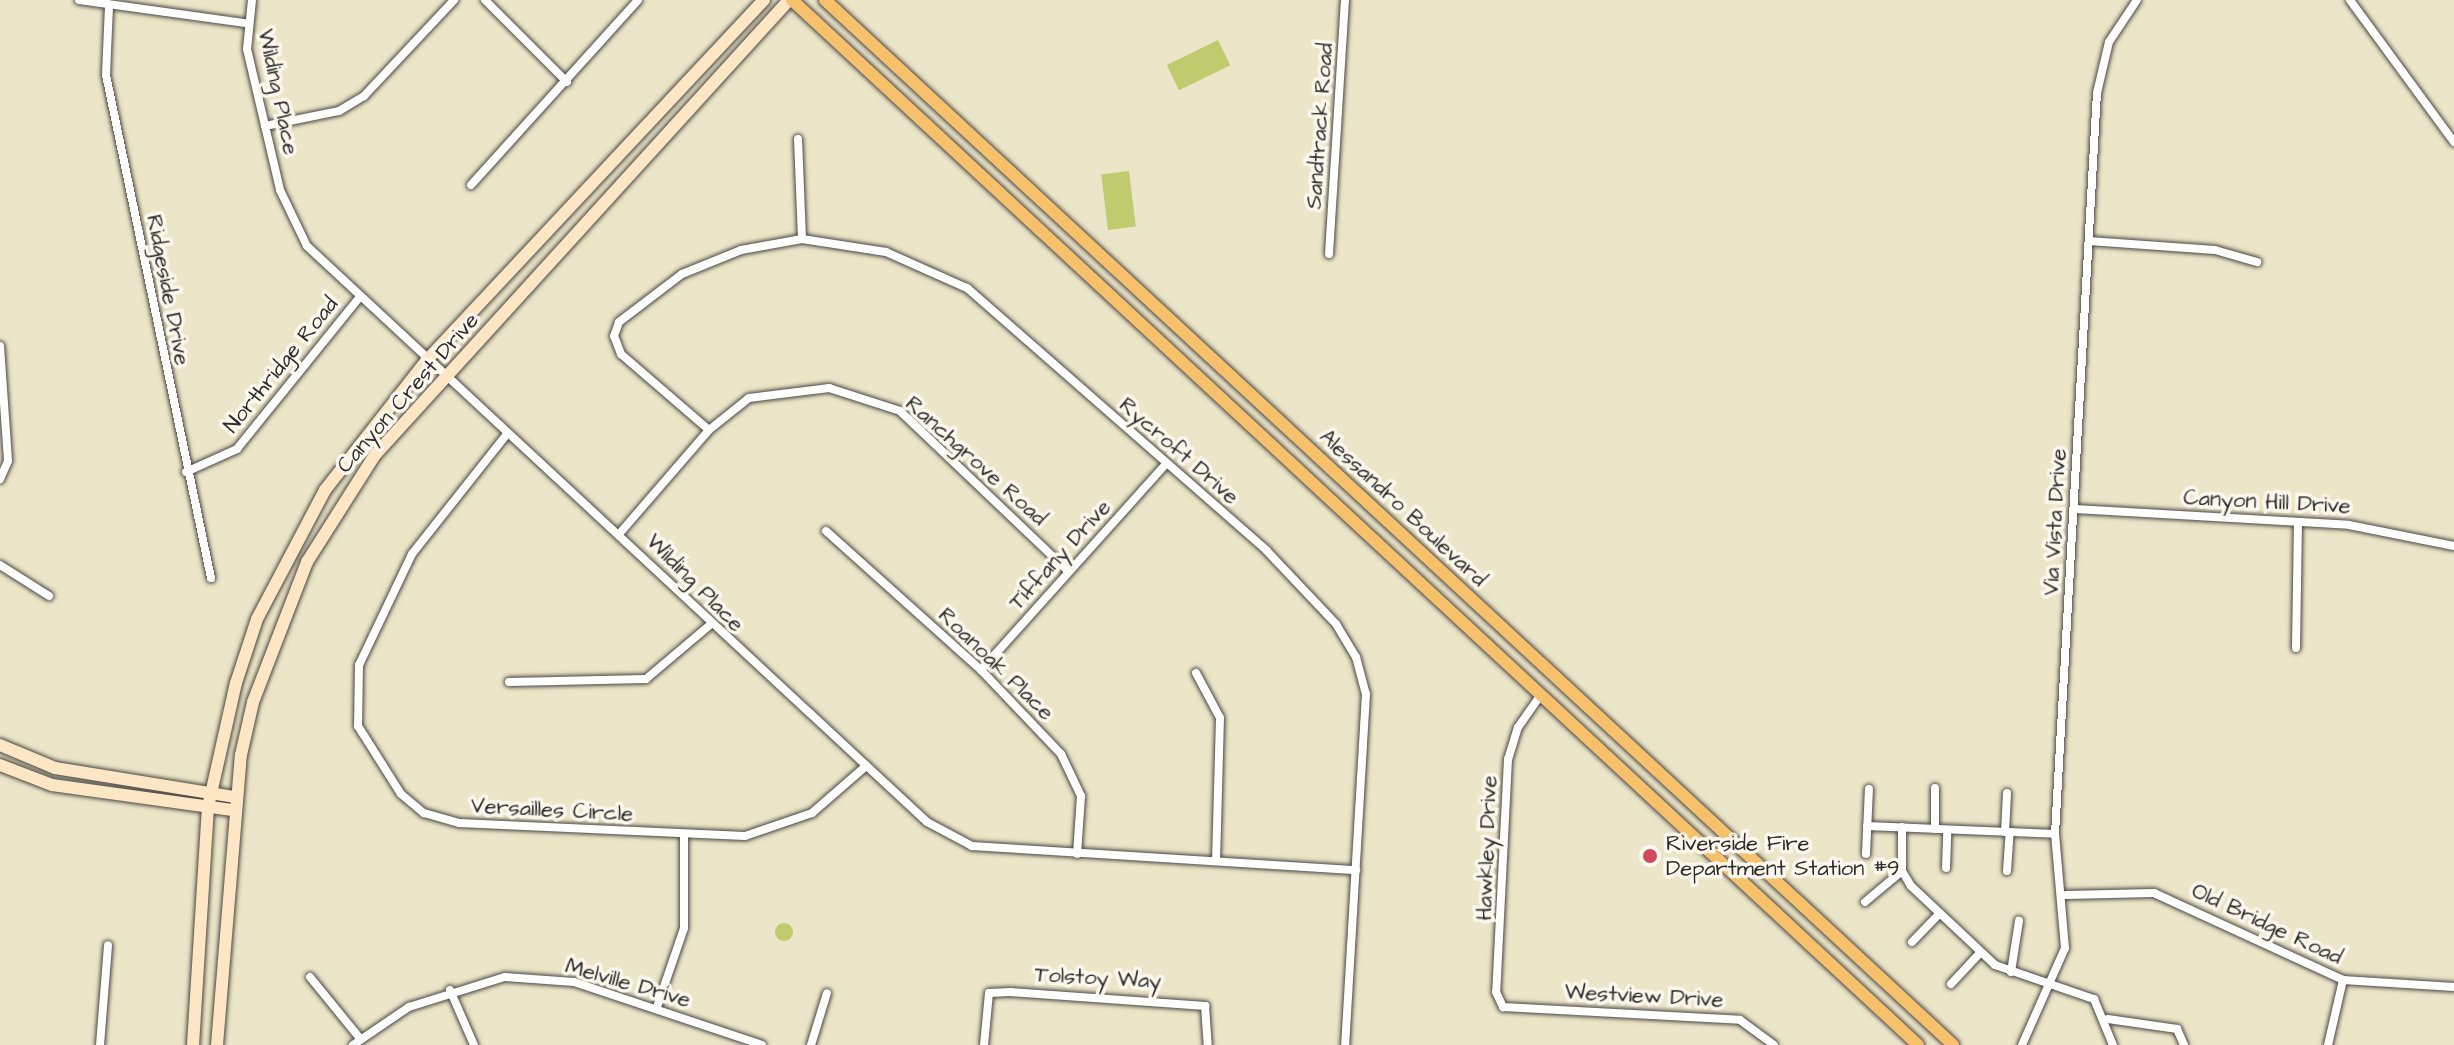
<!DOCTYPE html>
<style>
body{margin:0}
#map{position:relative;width:2454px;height:1045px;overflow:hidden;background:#ece6c8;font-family:"Architects Daughter",sans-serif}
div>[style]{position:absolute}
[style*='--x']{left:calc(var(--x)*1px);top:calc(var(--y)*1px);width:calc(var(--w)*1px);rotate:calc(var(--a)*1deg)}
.green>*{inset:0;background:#bfcb6c;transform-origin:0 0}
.round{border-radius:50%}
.roads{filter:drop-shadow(0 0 2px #484743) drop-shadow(0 0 2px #484743)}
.street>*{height:8px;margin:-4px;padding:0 4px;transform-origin:4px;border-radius:4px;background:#fff}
.secondary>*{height:12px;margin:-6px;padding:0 6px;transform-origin:6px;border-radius:6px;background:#fce6c4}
.primary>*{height:12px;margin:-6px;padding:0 6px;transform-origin:6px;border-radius:6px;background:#f7c06b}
.dots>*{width:22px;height:22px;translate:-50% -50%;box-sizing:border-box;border:4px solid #fbf7ec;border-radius:50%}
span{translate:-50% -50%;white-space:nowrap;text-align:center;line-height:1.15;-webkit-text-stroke:7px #fbf7ec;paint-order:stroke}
.street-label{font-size:22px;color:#2b2b2b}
.poi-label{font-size:22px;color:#2b2b2b}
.left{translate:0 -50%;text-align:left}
</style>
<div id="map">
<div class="green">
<i style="left:1218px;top:40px;width:28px;height:57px;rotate:64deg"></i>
<i style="left:1129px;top:171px;width:56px;height:28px;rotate:83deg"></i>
<i class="round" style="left:775px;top:923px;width:18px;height:18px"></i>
</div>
<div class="roads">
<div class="street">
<i style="--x:79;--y:0;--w:168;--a:7.9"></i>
<i style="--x:252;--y:0;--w:49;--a:95.8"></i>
<i style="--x:247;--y:49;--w:145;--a:76.8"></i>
<i style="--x:280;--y:190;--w:62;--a:64.3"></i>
<i style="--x:307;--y:246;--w:846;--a:42.89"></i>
<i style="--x:927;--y:822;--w:51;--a:28.1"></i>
<i style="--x:972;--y:846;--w:385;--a:3.6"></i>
<i style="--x:485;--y:0;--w:116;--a:45"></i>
<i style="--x:2350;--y:0;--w:176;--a:53.8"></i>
<i style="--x:109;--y:6;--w:69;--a:92.5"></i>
<i style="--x:106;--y:75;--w:514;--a:78.21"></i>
<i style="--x:265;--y:126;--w:76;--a:-11.5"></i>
<i style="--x:339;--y:111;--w:29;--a:-31"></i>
<i style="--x:364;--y:96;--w:132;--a:-46.8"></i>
<i style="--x:798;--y:139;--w:100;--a:87.7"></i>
<i style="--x:471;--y:185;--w:249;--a:-47.9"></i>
<i style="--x:2089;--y:241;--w:126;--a:4.1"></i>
<i style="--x:2215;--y:250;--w:44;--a:15.9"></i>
<i style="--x:1329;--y:254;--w:255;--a:-86.4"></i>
<i style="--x:0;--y:346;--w:115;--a:86"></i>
<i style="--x:8;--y:461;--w:20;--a:114"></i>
<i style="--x:709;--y:430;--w:116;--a:-139.2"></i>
<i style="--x:621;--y:354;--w:19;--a:-111"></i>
<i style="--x:614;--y:336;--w:15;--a:-70"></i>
<i style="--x:619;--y:322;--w:79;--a:-37.3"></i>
<i style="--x:682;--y:274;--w:64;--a:-22.1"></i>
<i style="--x:741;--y:250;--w:62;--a:-10.2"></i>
<i style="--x:802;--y:239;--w:85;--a:8.8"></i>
<i style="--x:886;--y:252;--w:89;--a:24"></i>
<i style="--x:967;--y:288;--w:398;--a:41.2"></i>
<i style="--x:1266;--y:550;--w:102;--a:46.6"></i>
<i style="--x:1336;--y:624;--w:39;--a:59"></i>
<i style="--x:1356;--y:657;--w:38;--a:75"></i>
<i style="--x:1366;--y:694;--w:352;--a:93.4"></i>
<i style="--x:507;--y:434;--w:153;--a:128.4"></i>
<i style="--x:412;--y:554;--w:123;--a:115.5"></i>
<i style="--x:359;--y:665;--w:61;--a:90.9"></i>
<i style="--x:358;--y:726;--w:80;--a:57.7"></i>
<i style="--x:401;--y:794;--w:30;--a:40"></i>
<i style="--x:424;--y:813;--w:36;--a:16"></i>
<i style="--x:459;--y:823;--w:286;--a:2.6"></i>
<i style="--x:745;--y:836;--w:71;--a:-18.9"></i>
<i style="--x:812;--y:813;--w:72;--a:-41"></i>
<i style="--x:186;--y:472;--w:56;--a:-24.3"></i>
<i style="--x:237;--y:449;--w:194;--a:-51.1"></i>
<i style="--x:2075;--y:509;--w:274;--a:3.3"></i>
<i style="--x:2349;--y:525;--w:107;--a:11.3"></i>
<i style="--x:826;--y:531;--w:208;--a:41.9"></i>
<i style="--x:981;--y:670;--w:116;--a:46.4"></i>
<i style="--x:1061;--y:754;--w:47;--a:64.5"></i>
<i style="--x:1081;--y:796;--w:58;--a:93.9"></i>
<i style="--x:620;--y:533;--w:136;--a:-49.2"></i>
<i style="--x:709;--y:430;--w:51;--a:-38.7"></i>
<i style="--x:749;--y:398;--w:81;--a:-7.1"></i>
<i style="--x:829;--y:388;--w:75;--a:17.9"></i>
<i style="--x:900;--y:411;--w:233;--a:43.6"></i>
<i style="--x:0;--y:565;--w:58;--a:32.3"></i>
<i style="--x:2296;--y:648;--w:126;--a:-89.1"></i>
<i style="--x:981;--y:670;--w:275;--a:-48.1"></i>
<i style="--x:1196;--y:673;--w:51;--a:61.9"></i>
<i style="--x:1220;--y:718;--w:143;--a:91.6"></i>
<i style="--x:509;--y:682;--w:137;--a:-1.3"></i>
<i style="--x:646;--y:679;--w:84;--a:-40.2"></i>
<i style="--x:1540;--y:696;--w:38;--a:125"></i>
<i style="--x:1518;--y:727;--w:34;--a:107"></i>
<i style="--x:1508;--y:759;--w:233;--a:92.9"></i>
<i style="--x:1496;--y:992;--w:17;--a:65"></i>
<i style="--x:1503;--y:1007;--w:237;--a:3.1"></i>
<i style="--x:1740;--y:1020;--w:42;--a:36.3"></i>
<i style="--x:1867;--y:826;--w:188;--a:2.4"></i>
<i style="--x:1902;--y:827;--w:44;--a:90"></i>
<i style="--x:1902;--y:871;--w:17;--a:59"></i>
<i style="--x:1911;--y:886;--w:115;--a:43.2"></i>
<i style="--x:1995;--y:965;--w:105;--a:19"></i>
<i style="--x:2094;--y:999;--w:50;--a:67.6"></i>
<i style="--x:1935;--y:829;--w:41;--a:-90"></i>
<i style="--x:2005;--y:832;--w:39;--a:-87"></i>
<i style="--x:1866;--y:854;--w:65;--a:-87.4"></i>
<i style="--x:1946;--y:868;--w:38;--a:-88"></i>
<i style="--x:2007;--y:871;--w:39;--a:-86"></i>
<i style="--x:2066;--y:895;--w:88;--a:-1.3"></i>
<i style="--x:2154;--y:893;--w:208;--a:24.7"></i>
<i style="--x:2343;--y:980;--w:111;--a:3.6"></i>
<i style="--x:1865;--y:902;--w:48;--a:-40"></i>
<i style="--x:1912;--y:942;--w:39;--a:-46"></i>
<i style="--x:2011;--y:972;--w:52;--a:-81.1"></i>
<i style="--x:310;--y:977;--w:77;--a:50.8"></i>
<i style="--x:1951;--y:984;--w:42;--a:-46.9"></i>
<i style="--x:450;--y:990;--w:60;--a:66.4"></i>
<i style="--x:657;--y:1007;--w:83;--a:-71.1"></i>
<i style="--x:684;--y:928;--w:94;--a:-90"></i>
<i style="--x:2108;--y:1019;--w:70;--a:8.2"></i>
<i style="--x:2177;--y:1029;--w:17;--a:66"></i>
<i style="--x:100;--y:1045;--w:100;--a:-85.4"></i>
<i style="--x:353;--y:1045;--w:68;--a:-34.2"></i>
<i style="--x:409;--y:1007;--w:101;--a:-17.4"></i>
<i style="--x:505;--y:977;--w:69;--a:4.1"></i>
<i style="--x:574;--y:982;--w:198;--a:18.5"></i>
<i style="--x:811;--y:1045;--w:54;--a:-72.9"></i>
<i style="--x:984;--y:1045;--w:52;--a:-84.5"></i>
<i style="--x:989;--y:993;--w:21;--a:-3"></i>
<i style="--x:1010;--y:992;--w:196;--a:4.1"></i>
<i style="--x:1205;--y:1006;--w:39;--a:86"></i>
<i style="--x:2022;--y:1045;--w:106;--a:-66.1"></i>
<i style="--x:2065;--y:948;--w:114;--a:-95"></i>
<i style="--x:2055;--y:834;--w:742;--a:-86.76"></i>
<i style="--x:2097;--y:93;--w:52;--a:-76.8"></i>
<i style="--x:2109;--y:42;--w:50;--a:-56.3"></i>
<i style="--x:2328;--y:1045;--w:67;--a:-77"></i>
</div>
<div class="secondary">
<i style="--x:0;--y:745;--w:60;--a:22.7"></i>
<i style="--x:55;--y:768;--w:181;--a:9.2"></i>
<i style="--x:0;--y:765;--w:56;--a:21"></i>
<i style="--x:52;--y:785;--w:182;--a:7.9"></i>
<i style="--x:193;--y:1045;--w:238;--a:-86.4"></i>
<i style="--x:208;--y:807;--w:127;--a:-77.3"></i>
<i style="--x:236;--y:683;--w:67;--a:-71.8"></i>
<i style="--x:257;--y:619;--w:146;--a:-62.2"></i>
<i style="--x:325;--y:490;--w:164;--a:-51.9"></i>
<i style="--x:426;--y:361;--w:495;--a:-46.9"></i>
<i style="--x:217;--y:1045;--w:291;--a:-85.3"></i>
<i style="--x:241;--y:755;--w:54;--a:-77.2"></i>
<i style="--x:253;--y:702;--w:150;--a:-68.9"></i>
<i style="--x:307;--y:562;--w:127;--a:-57.6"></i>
<i style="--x:375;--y:455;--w:615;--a:-47.7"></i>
</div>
<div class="primary">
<i style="--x:792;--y:0;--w:1536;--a:42.86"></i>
<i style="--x:825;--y:0;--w:1538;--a:42.81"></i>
</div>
</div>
<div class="dots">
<i style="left:1650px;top:856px;background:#d1495b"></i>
</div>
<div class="street-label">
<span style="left:278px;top:92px;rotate:78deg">Wilding Place</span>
<span style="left:1320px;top:126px;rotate:-86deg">Sandtrack Road</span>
<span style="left:168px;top:290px;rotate:79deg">Ridgeside Drive</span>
<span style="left:281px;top:365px;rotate:-51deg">Northridge Road</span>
<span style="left:408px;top:393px;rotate:-49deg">Canyon Crest Drive</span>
<span style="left:1179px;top:451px;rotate:41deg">Rycroft Drive</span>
<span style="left:976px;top:461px;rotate:42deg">Ranchgrove Road</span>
<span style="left:2267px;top:502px;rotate:3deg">Canyon Hill Drive</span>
<span style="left:1403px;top:508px;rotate:43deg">Alessandro Boulevard</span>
<span style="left:2055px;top:522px;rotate:-87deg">Via Vista Drive</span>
<span style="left:1060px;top:555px;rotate:-48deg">Tiffany Drive</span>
<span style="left:695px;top:583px;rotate:45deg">Wilding Place</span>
<span style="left:996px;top:664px;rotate:44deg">Roanoak Place</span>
<span style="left:552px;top:810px;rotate:3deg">Versailles Circle</span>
<span style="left:1487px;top:848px;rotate:-88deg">Hawkley Drive</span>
<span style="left:2267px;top:924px;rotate:25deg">Old Bridge Road</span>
<span style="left:1098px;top:978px;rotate:3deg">Tolstoy Way</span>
<span style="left:628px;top:983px;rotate:16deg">Melville Drive</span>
<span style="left:1644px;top:996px;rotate:3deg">Westview Drive</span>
</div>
<div class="poi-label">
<span class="left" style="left:1666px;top:856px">Riverside Fire<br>Department Station #9</span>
</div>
</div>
